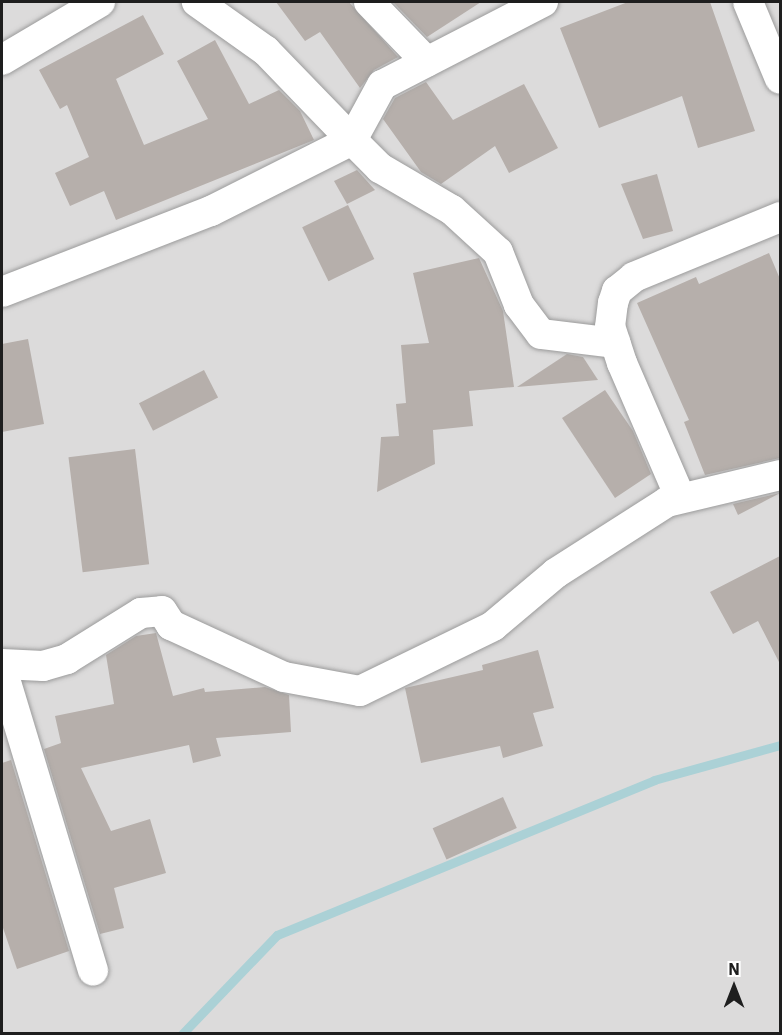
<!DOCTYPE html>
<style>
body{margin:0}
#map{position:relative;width:782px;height:1035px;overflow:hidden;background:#eeeae5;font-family:"IBM Plex Sans",sans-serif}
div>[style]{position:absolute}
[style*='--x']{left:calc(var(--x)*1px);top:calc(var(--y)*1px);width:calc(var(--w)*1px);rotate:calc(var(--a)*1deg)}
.residential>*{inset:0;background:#dcdbdb;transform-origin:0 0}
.stream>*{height:9px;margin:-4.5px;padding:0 4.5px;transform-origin:4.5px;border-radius:4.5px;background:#abd1d6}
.building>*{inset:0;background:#b6afab;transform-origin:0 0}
.roads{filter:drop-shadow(0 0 2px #9b9b9b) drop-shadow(0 0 2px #9b9b9b)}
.street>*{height:30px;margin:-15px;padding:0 15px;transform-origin:15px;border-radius:15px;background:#fff}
span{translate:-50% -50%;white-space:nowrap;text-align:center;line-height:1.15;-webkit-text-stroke:4.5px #fff;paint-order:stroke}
.frame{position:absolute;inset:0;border:3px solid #1e1e1e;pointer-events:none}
.north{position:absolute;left:704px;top:957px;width:60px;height:60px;-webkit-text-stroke:4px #fff;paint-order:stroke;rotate:0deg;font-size:16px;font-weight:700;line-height:24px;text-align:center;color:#1e1e1e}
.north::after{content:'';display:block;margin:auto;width:21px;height:27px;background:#1e1e1e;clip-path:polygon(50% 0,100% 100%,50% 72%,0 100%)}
</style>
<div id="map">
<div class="residential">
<i style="left:2px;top:2px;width:778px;height:1031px"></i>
</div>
<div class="stream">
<i style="--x:182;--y:1034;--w:137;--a:-46.2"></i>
<i style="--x:277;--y:935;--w:408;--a:-22.3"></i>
<i style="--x:654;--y:780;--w:131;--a:-15.5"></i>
</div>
<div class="building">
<i style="clip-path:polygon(276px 2px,349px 2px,398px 57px,374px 70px,360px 88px,320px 32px,305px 41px)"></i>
<i style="clip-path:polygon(393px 2px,481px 2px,427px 37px)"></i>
<i style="clip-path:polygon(628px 2px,710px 2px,755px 131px,698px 148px,682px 96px,599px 128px,560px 28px)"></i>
<i style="clip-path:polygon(143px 15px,164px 54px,116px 79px,144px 145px,208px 119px,177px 61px,215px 40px,249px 104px,279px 90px,300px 111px,314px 140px,116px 220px,104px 191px,70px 206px,55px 173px,89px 157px,67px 105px,60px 109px,39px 70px)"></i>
<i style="clip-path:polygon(426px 82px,453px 120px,524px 84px,558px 148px,509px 173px,495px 146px,441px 184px,421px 172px,383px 119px,395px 98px)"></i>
<i style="clip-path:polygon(357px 170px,375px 190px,347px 204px,334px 181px)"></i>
<i style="clip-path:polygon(657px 174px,673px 231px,643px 239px,621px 184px)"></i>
<i style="left:348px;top:205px;width:60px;height:51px;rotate:64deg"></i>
<i style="clip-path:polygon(769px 253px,780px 279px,780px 458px,705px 475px,684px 422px,689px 420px,637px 303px,696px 277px,699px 284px)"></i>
<i style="clip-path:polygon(479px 258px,503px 311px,514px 387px,469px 391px,473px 426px,433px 430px,435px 464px,377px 492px,381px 437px,399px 436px,396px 404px,406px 403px,401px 345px,429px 343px,413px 273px)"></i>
<i style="clip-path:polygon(28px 339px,44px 424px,2px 432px,2px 344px)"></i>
<i style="clip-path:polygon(567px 354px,583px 357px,598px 380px,517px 387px)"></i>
<i style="left:204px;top:370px;width:31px;height:73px;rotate:63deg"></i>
<i style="clip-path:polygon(605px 390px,633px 431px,651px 474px,615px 498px,562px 418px)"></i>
<i style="left:135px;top:449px;width:116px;height:67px;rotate:83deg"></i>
<i style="clip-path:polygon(780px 493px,738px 515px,733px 504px)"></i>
<i style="clip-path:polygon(780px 556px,780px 664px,758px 621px,733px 634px,710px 592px)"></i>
<i style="clip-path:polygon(156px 633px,173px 696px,204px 688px,205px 692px,265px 687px,289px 695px,291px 732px,216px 738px,221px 756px,193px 763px,189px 745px,81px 768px,111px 831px,150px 819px,166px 873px,114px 888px,124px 928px,100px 934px,44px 749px,61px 743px,55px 716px,114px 704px,106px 655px,136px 636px)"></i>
<i style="clip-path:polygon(538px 650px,554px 708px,533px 713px,543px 746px,503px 758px,500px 746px,421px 763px,405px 688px,483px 670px,482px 665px)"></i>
<i style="clip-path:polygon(11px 760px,69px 951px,17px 969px,2px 925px,2px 763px)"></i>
<i style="left:503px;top:797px;width:34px;height:77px;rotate:66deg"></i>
</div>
<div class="roads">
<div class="street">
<i style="--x:369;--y:2;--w:83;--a:46"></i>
<i style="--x:543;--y:2;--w:181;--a:152.7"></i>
<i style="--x:382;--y:85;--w:63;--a:118.6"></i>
<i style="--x:352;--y:140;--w:40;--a:45"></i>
<i style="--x:380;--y:168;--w:83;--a:30.3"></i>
<i style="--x:452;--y:210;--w:62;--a:42.4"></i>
<i style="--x:498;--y:252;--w:57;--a:68.4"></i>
<i style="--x:519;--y:305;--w:36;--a:53"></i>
<i style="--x:541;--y:334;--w:75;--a:6.9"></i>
<i style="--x:748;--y:2;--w:83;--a:67.4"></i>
<i style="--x:2;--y:60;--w:114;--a:-30.6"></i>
<i style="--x:2;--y:292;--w:224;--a:-21.2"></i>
<i style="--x:211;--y:211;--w:158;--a:-26.7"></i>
<i style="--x:352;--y:140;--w:124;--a:-134"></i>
<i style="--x:266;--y:51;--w:85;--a:-144.6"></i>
<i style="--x:680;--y:497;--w:146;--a:-113.4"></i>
<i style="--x:622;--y:363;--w:38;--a:-108"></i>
<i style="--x:610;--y:327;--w:24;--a:-83"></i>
<i style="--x:613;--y:303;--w:13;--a:-72"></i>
<i style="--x:617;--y:291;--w:22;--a:-39"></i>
<i style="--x:634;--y:277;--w:158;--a:-22.3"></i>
<i style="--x:2;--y:664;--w:41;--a:2.8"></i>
<i style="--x:43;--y:666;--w:25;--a:-16"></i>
<i style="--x:67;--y:659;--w:87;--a:-31.9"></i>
<i style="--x:141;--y:613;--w:21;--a:-5"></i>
<i style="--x:162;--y:611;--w:17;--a:57"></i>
<i style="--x:171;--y:625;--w:124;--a:24.7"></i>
<i style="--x:284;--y:677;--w:77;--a:10.4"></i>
<i style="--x:360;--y:691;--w:148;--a:-26"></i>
<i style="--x:493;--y:626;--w:82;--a:-40.1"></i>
<i style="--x:556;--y:573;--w:132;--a:-32.6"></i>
<i style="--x:667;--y:502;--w:116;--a:-13.4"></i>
<i style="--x:2;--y:669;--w:315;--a:73.2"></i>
</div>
</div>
<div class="frame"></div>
<div class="north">N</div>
</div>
